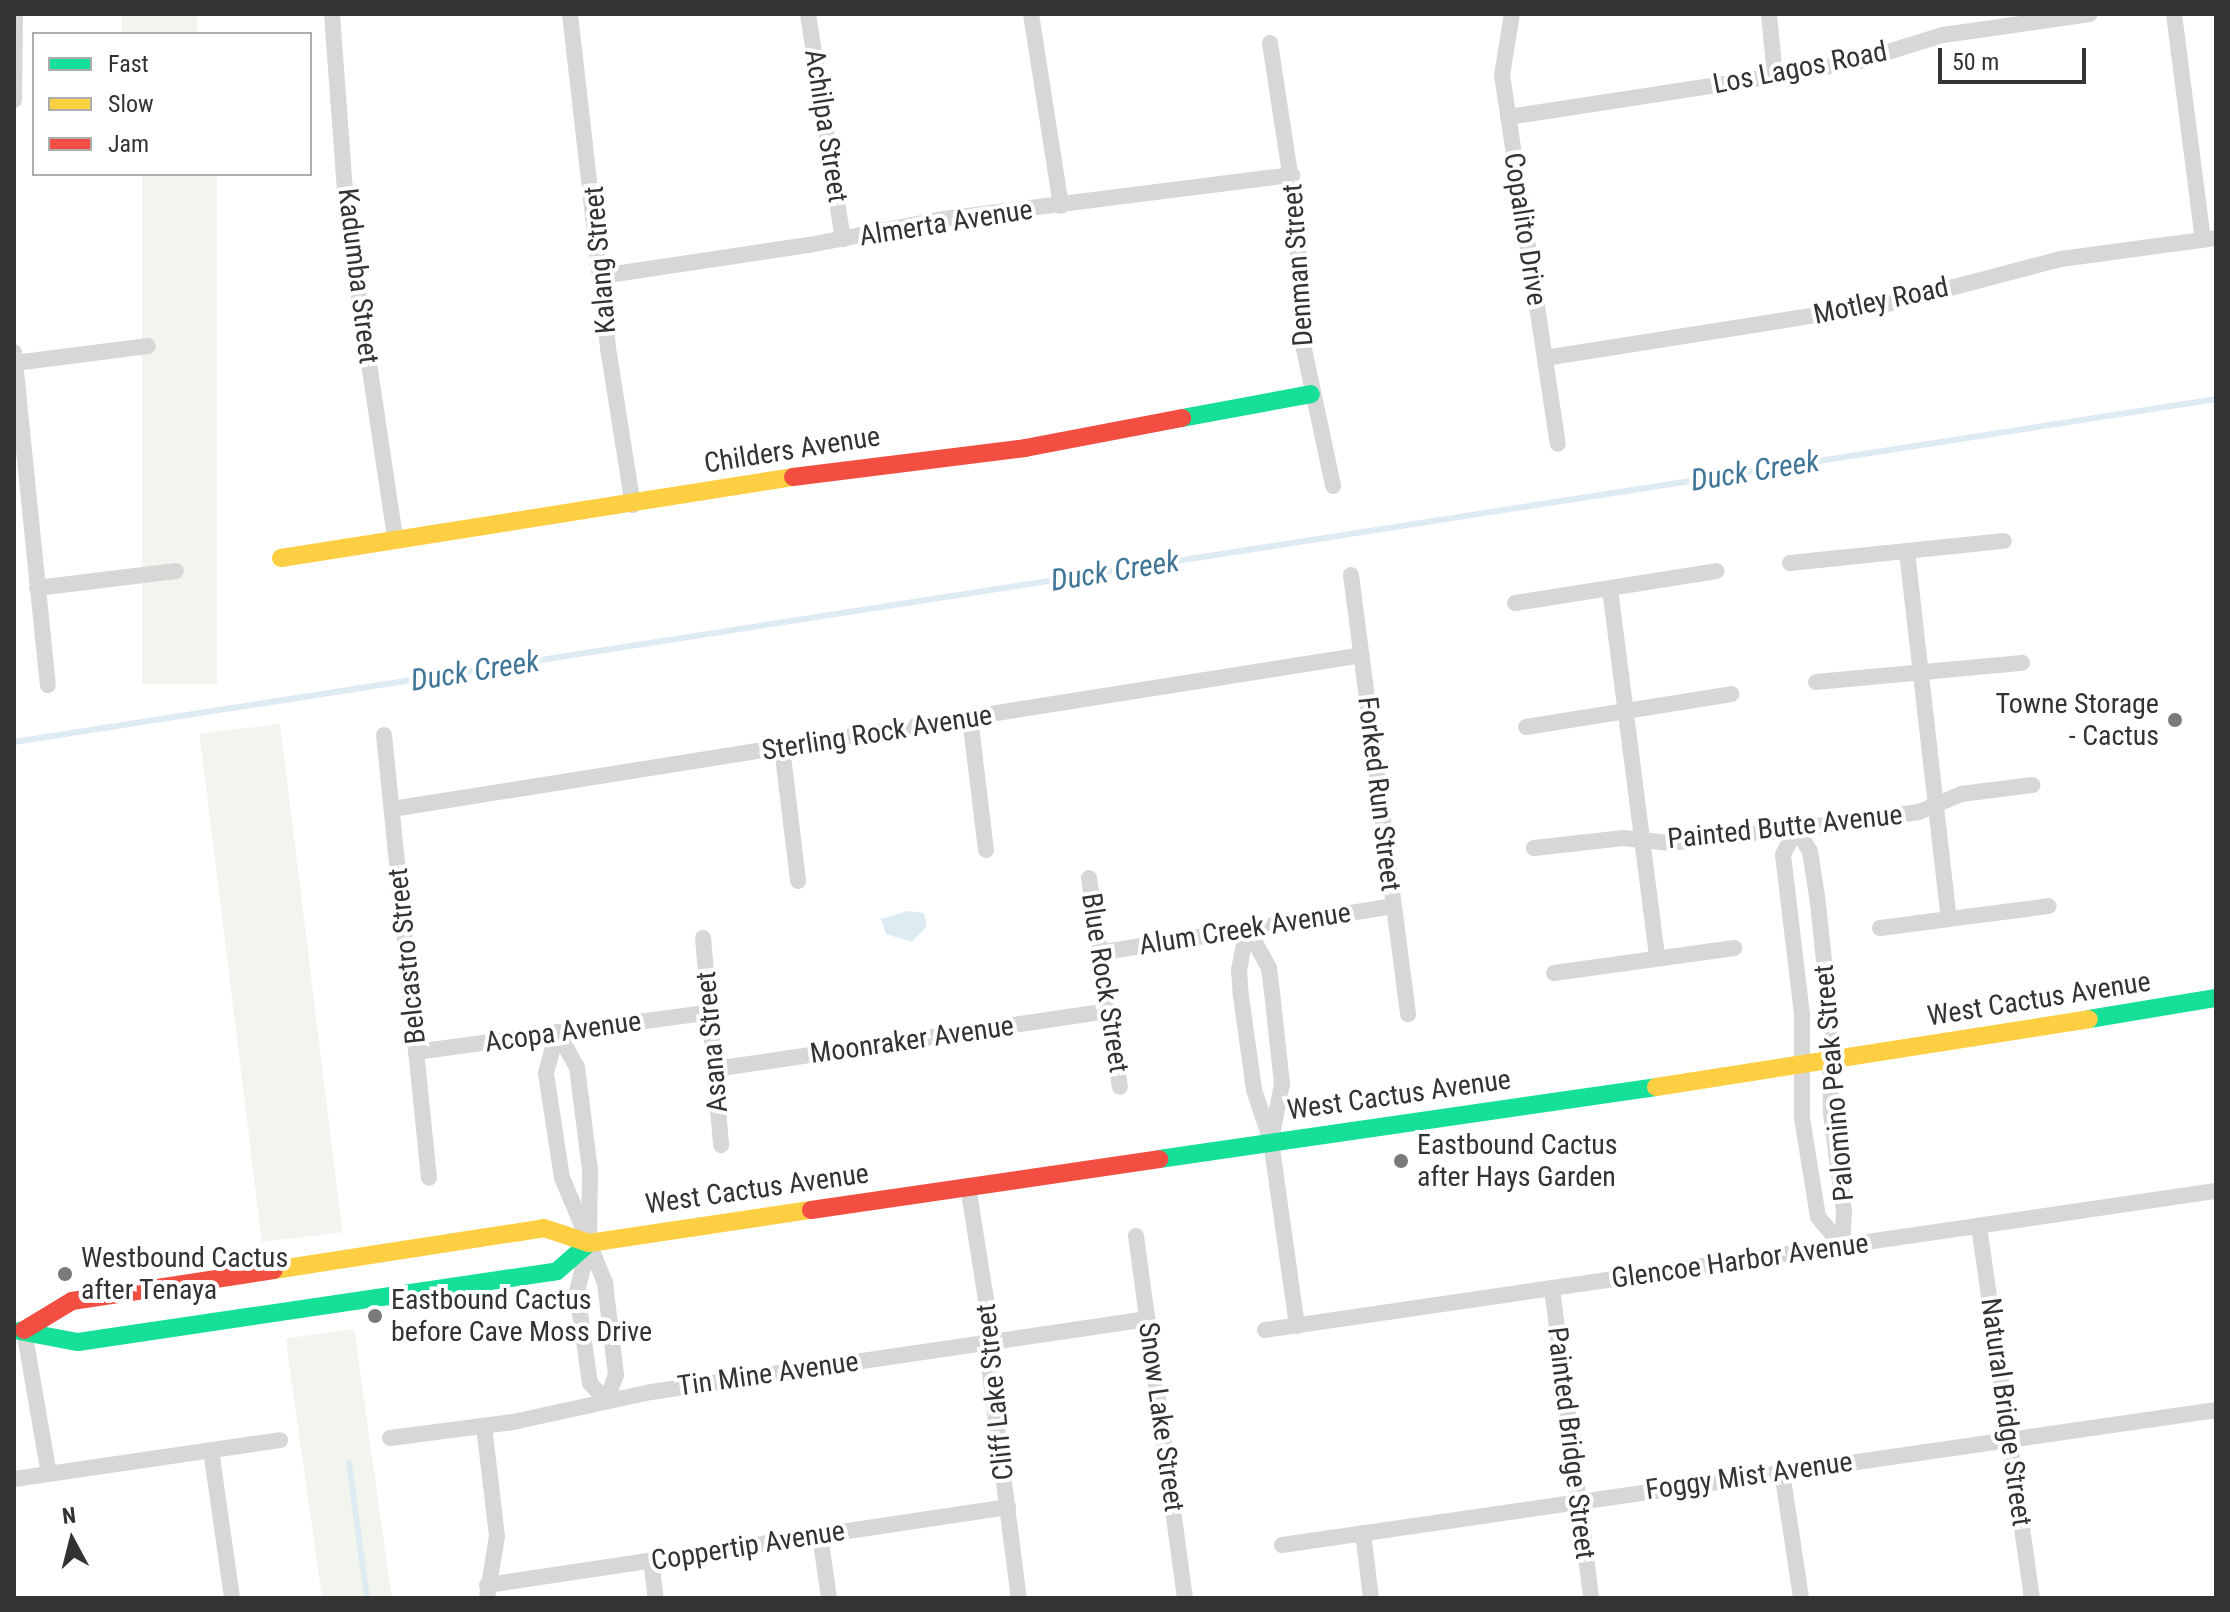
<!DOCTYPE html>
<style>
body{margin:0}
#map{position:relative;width:2230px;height:1612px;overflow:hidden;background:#fff;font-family:"Roboto Condensed",sans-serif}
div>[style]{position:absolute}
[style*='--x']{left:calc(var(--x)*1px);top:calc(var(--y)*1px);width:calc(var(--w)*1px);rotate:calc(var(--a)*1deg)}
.green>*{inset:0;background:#f1f5ed;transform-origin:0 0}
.water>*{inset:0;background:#ddebf3}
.stream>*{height:6px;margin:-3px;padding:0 3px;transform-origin:3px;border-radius:3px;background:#ddebf3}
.street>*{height:16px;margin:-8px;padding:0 8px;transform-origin:8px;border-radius:8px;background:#d7d7d7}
.fast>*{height:18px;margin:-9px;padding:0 9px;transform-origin:9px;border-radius:9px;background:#16e098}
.slow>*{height:18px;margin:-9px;padding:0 9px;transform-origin:9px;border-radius:9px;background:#ffcf43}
.jam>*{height:18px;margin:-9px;padding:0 9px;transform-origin:9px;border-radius:9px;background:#f24e42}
.dots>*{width:22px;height:22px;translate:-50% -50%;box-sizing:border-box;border:4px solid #fff;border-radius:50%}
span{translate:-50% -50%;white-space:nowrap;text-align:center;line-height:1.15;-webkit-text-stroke:8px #fff;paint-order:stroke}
.street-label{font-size:28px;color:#333}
.poi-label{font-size:28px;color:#333}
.right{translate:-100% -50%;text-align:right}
.left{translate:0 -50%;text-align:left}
.water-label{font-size:30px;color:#3f7597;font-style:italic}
.frame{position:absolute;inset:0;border:16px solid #333;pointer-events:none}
.legend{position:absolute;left:32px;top:32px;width:280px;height:144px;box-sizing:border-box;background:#fff;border:2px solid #adadad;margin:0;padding:10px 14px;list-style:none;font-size:24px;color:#333}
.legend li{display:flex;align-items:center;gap:16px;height:40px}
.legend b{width:40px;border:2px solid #adadad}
.north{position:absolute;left:32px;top:1500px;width:80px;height:80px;-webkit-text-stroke:6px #fff;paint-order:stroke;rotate:353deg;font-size:22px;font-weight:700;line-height:32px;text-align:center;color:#333}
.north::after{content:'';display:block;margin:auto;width:28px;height:36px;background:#333;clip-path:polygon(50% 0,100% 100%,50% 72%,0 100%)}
.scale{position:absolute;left:1938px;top:48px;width:148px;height:36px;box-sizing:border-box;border:4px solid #333;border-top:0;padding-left:10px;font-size:24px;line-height:28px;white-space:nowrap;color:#333;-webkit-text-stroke:6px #fff;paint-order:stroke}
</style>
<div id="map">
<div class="green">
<i style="left:122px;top:14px;width:75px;height:20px"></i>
<i style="left:142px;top:174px;width:75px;height:510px"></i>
<i style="left:280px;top:724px;width:512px;height:81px;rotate:83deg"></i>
<i style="left:354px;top:1329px;width:272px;height:69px;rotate:82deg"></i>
</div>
<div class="water">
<i style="clip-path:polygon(908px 911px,924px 913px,927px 926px,912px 942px,886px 934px,881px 919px)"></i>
</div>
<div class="stream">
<i style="--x:14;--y:742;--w:2229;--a:-8.85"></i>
<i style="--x:349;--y:1463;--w:136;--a:82.4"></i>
</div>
<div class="street">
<i style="--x:332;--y:14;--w:203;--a:85.8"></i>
<i style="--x:347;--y:216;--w:325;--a:81.5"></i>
<i style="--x:570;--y:14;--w:336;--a:83.5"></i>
<i style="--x:608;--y:348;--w:159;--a:81"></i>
<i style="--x:808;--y:14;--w:228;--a:81.2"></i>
<i style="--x:1031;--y:14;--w:194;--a:81.1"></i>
<i style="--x:1512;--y:14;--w:62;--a:99.3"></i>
<i style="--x:1502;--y:75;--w:373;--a:81.4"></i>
<i style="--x:1769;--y:14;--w:62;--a:84.5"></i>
<i style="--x:2174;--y:14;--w:228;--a:82.7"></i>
<i style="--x:1270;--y:43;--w:165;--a:81.3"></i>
<i style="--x:1295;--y:206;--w:143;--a:86.4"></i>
<i style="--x:1304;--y:349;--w:140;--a:78"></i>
<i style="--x:14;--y:100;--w:86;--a:-89.3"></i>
<i style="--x:1508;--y:117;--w:270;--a:-8.7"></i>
<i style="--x:1775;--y:76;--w:85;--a:-10.1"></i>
<i style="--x:1859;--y:61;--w:88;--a:-17.2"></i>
<i style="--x:1943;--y:35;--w:148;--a:-8.1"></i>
<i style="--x:601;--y:276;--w:210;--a:-8.5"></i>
<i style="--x:809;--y:245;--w:136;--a:-11"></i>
<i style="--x:943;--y:219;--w:352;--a:-7.2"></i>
<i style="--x:14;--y:352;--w:335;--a:84.2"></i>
<i style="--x:1545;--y:358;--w:356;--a:-9"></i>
<i style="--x:1897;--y:302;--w:170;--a:-14.7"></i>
<i style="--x:2061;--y:259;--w:156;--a:-7.7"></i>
<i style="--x:15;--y:363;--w:134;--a:-7.3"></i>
<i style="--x:1907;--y:552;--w:369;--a:83.5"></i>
<i style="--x:1790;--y:563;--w:215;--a:-5.9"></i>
<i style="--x:1351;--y:575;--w:443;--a:82.6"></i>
<i style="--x:37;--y:588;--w:140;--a:-7"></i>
<i style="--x:1610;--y:589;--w:372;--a:82.7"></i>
<i style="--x:1515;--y:603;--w:204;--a:-9"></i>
<i style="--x:1816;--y:682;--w:207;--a:-5.3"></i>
<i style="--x:970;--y:718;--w:133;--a:83.1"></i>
<i style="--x:1526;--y:727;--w:208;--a:-9.1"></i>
<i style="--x:384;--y:735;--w:445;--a:84.2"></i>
<i style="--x:782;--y:748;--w:134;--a:83.1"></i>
<i style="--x:392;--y:809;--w:982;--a:-9.02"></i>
<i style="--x:1796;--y:829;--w:29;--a:117"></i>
<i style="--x:1783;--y:855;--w:160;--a:83.2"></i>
<i style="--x:1802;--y:1014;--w:104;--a:90"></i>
<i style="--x:1802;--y:1118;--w:100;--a:80.8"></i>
<i style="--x:1818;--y:1217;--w:38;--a:50"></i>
<i style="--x:1796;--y:829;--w:26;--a:58"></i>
<i style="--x:1810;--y:851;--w:53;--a:81.3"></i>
<i style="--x:1818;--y:903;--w:108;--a:84.1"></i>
<i style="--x:1829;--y:1010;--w:104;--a:88.9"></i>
<i style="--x:1831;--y:1114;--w:99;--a:82.4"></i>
<i style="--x:1844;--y:1212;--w:34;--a:93"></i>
<i style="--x:1534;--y:848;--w:90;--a:-6.4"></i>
<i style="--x:1623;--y:838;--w:47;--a:6.1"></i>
<i style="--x:1670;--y:843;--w:127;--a:-6.3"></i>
<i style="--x:1796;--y:829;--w:124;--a:-7.9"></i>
<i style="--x:1919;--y:812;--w:46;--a:-23.2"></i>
<i style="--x:1961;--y:794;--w:72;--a:-7.2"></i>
<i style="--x:1089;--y:878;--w:211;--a:81.6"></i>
<i style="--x:1247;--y:928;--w:43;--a:100.8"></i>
<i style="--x:1239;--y:970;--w:26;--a:86"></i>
<i style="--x:1241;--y:996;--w:95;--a:82.1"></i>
<i style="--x:1254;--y:1090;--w:54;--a:71.6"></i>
<i style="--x:1271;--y:1141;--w:187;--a:82"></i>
<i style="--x:1247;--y:928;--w:46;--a:61.2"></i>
<i style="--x:1269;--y:968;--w:24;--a:83"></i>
<i style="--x:1272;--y:992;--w:93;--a:83.8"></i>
<i style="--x:1282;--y:1084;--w:57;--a:101.1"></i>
<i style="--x:1880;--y:928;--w:170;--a:-7.4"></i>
<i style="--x:703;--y:938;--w:208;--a:85"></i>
<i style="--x:1097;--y:953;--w:300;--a:-9"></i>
<i style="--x:1554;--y:973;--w:182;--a:-7.9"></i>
<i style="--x:557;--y:1032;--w:40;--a:60.3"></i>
<i style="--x:577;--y:1067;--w:104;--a:82.8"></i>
<i style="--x:590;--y:1170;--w:73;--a:90.8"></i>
<i style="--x:589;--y:1243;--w:50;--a:103.8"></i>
<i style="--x:577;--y:1292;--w:92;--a:81.9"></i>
<i style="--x:590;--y:1383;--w:24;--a:48"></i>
<i style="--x:606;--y:1401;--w:28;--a:-69"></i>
<i style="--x:616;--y:1375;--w:93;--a:-96.8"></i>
<i style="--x:605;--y:1283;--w:43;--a:-111.8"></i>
<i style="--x:589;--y:1243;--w:48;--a:-112.2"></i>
<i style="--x:571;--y:1199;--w:23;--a:-113"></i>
<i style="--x:562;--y:1178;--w:106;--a:-98.7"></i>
<i style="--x:546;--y:1073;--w:42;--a:-75"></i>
<i style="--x:416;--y:1052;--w:298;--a:-7.7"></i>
<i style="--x:715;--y:1069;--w:398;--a:-8.4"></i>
<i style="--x:968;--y:1186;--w:134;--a:81"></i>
<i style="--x:989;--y:1318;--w:24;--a:97"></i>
<i style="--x:986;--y:1342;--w:258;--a:82.7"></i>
<i style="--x:1979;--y:1226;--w:376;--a:81.9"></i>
<i style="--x:1136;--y:1236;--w:365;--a:82.3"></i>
<i style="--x:1552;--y:1288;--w:312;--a:82.8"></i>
<i style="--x:24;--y:1330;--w:146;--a:80.2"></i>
<i style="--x:1265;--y:1330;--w:961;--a:-8.32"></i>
<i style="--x:484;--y:1426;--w:111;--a:83.3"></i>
<i style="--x:497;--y:1536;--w:63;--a:99.2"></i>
<i style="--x:390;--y:1438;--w:124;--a:-7.4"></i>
<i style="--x:513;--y:1422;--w:141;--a:-12.3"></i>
<i style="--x:651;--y:1392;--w:502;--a:-8.36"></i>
<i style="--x:211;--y:1450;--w:149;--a:81.9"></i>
<i style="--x:1782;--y:1472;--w:127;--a:81.4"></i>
<i style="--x:14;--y:1479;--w:269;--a:-8.3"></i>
<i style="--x:1363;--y:1533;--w:65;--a:83"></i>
<i style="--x:820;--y:1535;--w:64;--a:81.9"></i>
<i style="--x:1282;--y:1545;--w:944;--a:-8.22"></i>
<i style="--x:651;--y:1560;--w:38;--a:83"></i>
<i style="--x:487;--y:1585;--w:527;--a:-8.51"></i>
</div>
<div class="fast">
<i style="--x:1182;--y:418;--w:131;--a:-10.5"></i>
<i style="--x:2089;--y:1019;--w:129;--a:-9.4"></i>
<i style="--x:1159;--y:1159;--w:502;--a:-8.24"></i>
<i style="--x:19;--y:1331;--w:60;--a:10.6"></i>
<i style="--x:78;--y:1342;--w:484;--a:-8.4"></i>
<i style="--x:557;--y:1271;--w:43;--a:-41.2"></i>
</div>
<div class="slow">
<i style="--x:281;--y:558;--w:518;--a:-8.99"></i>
<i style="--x:1656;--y:1087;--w:438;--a:-8.9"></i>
<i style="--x:274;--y:1270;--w:273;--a:-8.8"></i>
<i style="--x:544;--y:1228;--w:47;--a:18.4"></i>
<i style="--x:589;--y:1243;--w:224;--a:-8.5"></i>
</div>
<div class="jam">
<i style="--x:793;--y:477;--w:234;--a:-7.1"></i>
<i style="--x:1025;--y:448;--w:160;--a:-10.8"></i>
<i style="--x:811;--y:1210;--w:352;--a:-8.3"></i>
<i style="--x:24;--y:1330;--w:56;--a:-31.1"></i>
<i style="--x:72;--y:1301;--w:204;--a:-8.7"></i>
</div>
<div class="dots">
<i style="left:2175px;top:720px;background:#7a7a7a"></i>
<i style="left:1401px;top:1161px;background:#7a7a7a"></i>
<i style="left:65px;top:1274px;background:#7a7a7a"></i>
<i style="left:375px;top:1316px;background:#7a7a7a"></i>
</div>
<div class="street-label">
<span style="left:1800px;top:68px;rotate:-11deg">Los Lagos Road</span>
<span style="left:826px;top:126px;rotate:81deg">Achilpa Street</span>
<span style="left:946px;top:223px;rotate:-9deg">Almerta Avenue</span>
<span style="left:1525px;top:229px;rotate:81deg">Copalito Drive</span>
<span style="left:600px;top:260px;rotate:-95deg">Kalang Street</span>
<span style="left:1298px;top:265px;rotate:-94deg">Denman Street</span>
<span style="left:358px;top:276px;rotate:83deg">Kadumba Street</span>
<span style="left:1881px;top:301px;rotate:-12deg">Motley Road</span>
<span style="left:792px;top:450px;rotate:-9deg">Childers Avenue</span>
<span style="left:877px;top:733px;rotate:-9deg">Sterling Rock Avenue</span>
<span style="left:1379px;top:794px;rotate:83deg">Forked Run Street</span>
<span style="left:1785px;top:827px;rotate:-6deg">Painted Butte Avenue</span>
<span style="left:1245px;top:929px;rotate:-9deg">Alum Creek Avenue</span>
<span style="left:407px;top:956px;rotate:-96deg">Belcastro Street</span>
<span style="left:1105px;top:983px;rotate:81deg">Blue Rock Street</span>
<span style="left:2039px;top:999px;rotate:-9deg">West Cactus Avenue</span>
<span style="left:563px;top:1032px;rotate:-8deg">Acopa Avenue</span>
<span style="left:912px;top:1040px;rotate:-8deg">Moonraker Avenue</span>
<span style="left:712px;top:1042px;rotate:-95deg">Asana Street</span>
<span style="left:1834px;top:1083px;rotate:-95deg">Palomino Peak Street</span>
<span style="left:1399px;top:1095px;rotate:-8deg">West Cactus Avenue</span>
<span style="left:757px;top:1189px;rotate:-8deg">West Cactus Avenue</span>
<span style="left:1740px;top:1261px;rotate:-8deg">Glencoe Harbor Avenue</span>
<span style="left:768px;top:1374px;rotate:-8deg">Tin Mine Avenue</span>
<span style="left:995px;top:1392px;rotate:-96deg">Cliff Lake Street</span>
<span style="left:2006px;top:1412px;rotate:82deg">Natural Bridge Street</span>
<span style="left:1161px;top:1417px;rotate:82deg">Snow Lake Street</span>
<span style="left:1571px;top:1443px;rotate:83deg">Painted Bridge Street</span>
<span style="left:1749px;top:1476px;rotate:-8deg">Foggy Mist Avenue</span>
<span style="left:748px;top:1546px;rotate:-9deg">Coppertip Avenue</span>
</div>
<div class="poi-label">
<span class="right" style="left:2159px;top:720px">Towne Storage<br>- Cactus</span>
<span class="left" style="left:1417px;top:1161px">Eastbound Cactus<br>after Hays Garden</span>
<span class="left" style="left:81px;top:1274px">Westbound Cactus<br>after Tenaya</span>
<span class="left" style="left:391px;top:1316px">Eastbound Cactus<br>before Cave Moss Drive</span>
</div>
<div class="water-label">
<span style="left:1755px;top:471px;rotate:-9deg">Duck Creek</span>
<span style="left:1115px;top:571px;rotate:-9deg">Duck Creek</span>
<span style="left:475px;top:671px;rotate:-9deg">Duck Creek</span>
</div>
<div class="frame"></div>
<ul class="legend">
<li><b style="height:10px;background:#16e098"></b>Fast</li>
<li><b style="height:10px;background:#ffcf43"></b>Slow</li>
<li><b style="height:10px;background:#f24e42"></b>Jam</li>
</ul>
<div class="north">N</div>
<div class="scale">50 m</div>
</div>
